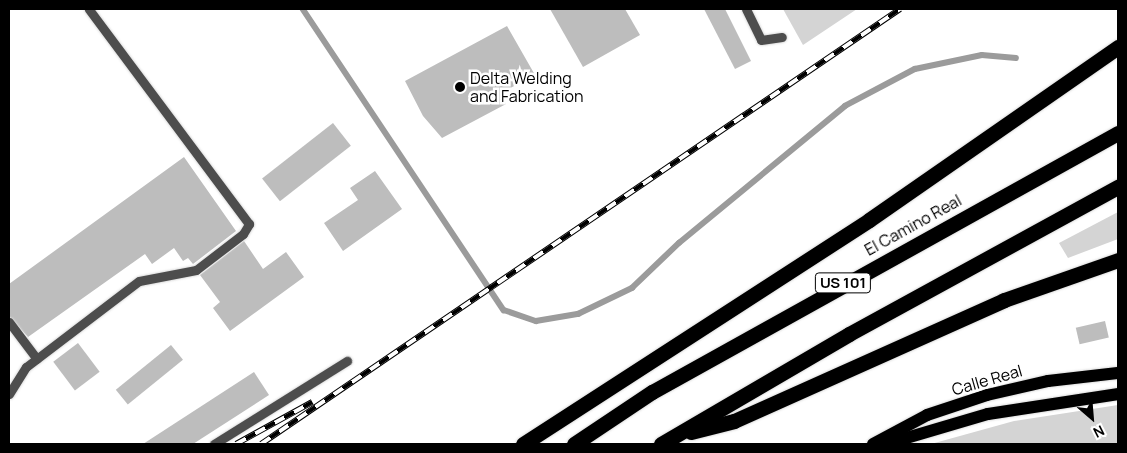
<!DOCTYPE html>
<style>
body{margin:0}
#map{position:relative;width:1127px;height:453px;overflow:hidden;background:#fff;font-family:Manrope,sans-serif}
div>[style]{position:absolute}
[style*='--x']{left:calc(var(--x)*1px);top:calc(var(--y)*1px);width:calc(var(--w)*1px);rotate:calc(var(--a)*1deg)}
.green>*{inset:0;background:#d4d4d4}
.stream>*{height:5.5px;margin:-2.75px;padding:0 2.75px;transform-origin:2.75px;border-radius:2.75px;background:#9b9b9b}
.building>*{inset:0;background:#bdbdbd;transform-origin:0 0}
.roads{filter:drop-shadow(0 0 1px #dbdbdb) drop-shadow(0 0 1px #dbdbdb)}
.minor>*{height:9px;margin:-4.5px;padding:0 4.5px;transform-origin:4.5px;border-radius:4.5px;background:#4d4d4d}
.major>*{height:12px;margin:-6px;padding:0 6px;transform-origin:6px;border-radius:6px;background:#000}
.highway>*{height:15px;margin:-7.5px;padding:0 7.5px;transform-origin:7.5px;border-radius:7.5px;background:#000}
.rail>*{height:5.5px;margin-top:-2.75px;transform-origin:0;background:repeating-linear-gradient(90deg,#fff 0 11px,#000 0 22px);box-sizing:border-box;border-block:1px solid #000}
.dots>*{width:14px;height:14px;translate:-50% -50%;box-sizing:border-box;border:2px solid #fff;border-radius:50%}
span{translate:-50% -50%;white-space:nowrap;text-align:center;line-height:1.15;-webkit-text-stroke:5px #fff;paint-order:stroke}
.shield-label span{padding:1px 4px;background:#fff;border:1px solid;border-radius:4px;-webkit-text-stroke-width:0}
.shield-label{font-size:15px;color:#000;font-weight:700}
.poi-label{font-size:16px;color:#000}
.left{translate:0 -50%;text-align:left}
.street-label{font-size:16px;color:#000}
.frame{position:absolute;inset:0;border:10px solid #000;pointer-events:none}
.north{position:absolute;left:1067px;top:393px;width:50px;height:50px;-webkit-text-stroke:4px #fff;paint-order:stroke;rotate:153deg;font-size:14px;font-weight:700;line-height:20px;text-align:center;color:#000}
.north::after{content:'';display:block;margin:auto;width:18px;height:22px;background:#000;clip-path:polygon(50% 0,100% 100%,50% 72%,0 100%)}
</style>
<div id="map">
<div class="green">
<i style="clip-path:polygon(783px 9px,857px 9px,803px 45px)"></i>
<i style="clip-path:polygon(1118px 212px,1118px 239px,1068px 258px,1059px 243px)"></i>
<i style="clip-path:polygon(1118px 405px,1118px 444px,931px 444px,1014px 421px)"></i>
</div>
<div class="stream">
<i style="--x:303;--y:9;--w:362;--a:56.3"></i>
<i style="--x:504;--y:310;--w:34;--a:19"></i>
<i style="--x:536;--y:321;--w:43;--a:-9.5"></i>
<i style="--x:578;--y:314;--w:60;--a:-25.7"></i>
<i style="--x:632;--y:288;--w:65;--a:-43.8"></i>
<i style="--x:679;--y:243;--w:215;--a:-39.5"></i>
<i style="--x:845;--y:106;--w:79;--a:-27.9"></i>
<i style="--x:915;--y:69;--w:68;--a:-11.8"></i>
<i style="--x:982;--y:55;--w:34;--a:5"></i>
</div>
<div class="building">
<i style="clip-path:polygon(550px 9px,625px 9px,640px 35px,583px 67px)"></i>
<i style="clip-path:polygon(704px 9px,725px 9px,751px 61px,735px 69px)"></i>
<i style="clip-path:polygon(507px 26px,535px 75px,501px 93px,506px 104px,442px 138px,423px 116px,405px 81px)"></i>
<i style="left:333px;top:123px;width:29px;height:90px;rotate:52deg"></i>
<i style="clip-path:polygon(184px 157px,236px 231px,193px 264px,188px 258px,183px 261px,174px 248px,152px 264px,145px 254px,28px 337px,9px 316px,9px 284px)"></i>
<i style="clip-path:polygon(375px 171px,402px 209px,343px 251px,324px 223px,358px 200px,350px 188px)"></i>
<i style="clip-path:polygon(244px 241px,263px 269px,286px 252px,304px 277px,230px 331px,213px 308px,220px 302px,200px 275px)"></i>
<i style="left:1105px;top:321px;width:17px;height:30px;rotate:77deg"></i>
<i style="left:78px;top:343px;width:36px;height:31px;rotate:53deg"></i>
<i style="left:171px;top:345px;width:19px;height:71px;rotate:51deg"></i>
<i style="clip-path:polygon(254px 372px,269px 395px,193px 444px,143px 444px)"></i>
</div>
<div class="roads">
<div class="minor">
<i style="--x:746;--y:9;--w:34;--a:64"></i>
<i style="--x:761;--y:40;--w:21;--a:-8"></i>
<i style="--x:9;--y:322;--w:46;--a:52.9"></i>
<i style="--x:9;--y:394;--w:32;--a:-58"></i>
<i style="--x:26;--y:367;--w:142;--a:-37.3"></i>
<i style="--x:139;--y:281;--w:58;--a:-10.9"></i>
<i style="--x:196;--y:270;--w:59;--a:-37.5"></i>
<i style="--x:243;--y:234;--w:12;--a:-59"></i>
<i style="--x:249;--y:224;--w:268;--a:-126.7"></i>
<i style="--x:214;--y:444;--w:157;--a:-32"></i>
</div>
<div class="major">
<i style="--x:873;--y:444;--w:61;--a:-28.2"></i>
<i style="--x:927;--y:415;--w:63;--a:-18.4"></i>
<i style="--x:987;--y:395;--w:63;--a:-12.9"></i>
<i style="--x:1048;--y:381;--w:70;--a:-6.5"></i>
<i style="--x:886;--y:444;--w:106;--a:-16.4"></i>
<i style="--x:988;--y:414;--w:132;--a:-8.7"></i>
</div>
<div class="highway">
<i style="--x:691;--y:432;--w:44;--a:-14.3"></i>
<i style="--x:734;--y:421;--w:296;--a:-24.1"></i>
<i style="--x:1004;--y:300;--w:121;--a:-19.3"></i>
<i style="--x:523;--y:444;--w:412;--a:-32.9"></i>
<i style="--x:869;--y:220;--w:303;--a:-34.8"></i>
<i style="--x:574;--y:444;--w:94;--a:-33.7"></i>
<i style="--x:652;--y:392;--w:533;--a:-29.07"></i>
<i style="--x:661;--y:444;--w:218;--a:-30.3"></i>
<i style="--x:849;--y:334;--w:307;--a:-28.7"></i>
</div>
</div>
<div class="rail">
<i style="--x:236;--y:444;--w:87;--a:-28.9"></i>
<i style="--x:261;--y:444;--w:773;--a:-34.25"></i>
</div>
<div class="dots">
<i style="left:460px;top:87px;background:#000"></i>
</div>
<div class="shield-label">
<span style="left:843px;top:283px">US 101</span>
</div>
<div class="poi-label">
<span class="left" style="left:470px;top:87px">Delta Welding<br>and Fabrication</span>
</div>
<div class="street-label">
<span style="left:913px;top:225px;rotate:-29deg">El Camino Real</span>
<span style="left:987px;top:380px;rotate:-16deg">Calle Real</span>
</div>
<div class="frame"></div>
<div class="north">N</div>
</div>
